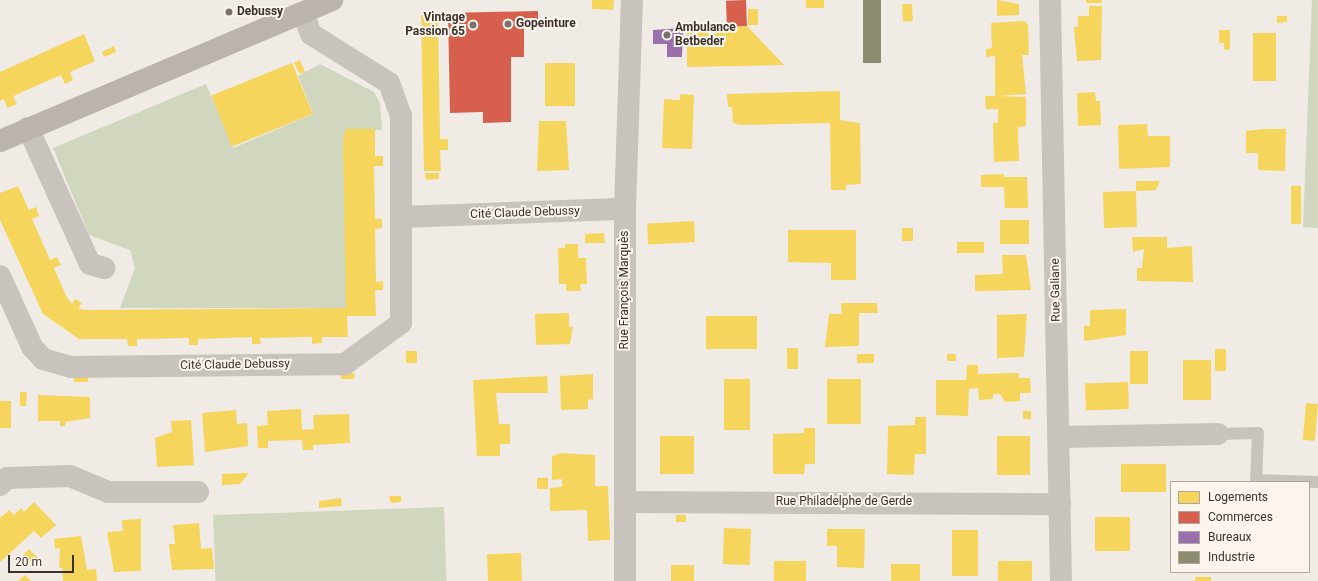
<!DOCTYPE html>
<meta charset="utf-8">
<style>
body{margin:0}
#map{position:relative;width:1318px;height:581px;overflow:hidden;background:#f0ebe5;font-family:Roboto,sans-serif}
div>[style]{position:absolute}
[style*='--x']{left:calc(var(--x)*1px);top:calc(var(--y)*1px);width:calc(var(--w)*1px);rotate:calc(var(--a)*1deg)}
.green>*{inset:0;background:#d1d6bf;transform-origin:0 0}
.homes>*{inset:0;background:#f6d55c;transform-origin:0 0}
.shops>*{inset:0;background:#d6604d;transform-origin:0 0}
.offices>*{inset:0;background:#9970ab}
.industry>*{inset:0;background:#8c8c6e;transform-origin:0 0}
.lane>*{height:12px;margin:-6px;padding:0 6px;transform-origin:6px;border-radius:6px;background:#c9c3be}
.street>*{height:22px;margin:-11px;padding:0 11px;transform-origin:11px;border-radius:11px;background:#c9c3be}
.secondary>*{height:22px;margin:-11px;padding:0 11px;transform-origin:11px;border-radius:11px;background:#bab3ae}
.dots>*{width:11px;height:11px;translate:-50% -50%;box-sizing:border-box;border:2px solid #fbf5ee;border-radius:50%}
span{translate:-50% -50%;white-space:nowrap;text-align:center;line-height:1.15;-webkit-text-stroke:4px #fbf5ee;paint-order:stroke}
.poi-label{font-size:12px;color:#3b302b;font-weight:700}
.left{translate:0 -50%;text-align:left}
.right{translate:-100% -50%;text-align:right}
.street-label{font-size:12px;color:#3b302b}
.legend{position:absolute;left:1170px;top:481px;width:140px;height:92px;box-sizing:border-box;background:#fbf5ee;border:1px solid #aea6a0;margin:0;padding:5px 7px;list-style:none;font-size:12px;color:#3b302b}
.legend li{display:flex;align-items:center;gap:8px;height:20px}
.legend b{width:20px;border:1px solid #aea6a0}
.scale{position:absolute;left:8px;top:555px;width:66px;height:18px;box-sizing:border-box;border:2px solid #3b302b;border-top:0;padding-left:5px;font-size:12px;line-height:14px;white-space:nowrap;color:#3b302b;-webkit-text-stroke:3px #fbf5ee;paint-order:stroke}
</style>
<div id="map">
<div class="green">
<i style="clip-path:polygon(1312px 0,1318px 0,1318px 228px,1303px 227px)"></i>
<i style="clip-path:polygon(320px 64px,374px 92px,380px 103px,382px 130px,347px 129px,346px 308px,120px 308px,135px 268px,130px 250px,89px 235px,53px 148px,206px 84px,233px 148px,313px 114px,298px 76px)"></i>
<i style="left:444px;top:507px;width:74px;height:231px;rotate:88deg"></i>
</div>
<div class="homes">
<i style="clip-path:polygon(592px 0,614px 0,613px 10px,592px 9px)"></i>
<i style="left:806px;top:0;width:18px;height:8px"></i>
<i style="clip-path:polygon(997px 0,1019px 4px,1019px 15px,997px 16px)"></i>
<i style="left:1086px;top:0;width:16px;height:3px"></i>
<i style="left:912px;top:4px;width:17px;height:10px;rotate:87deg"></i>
<i style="clip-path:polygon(1089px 6px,1102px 6px,1101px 60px,1077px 61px,1074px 27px,1078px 27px,1078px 16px,1089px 16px)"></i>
<i style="left:748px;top:9px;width:10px;height:16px"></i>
<i style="clip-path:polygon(421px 15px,438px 15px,440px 139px,448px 139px,448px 150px,440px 150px,441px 171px,424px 171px)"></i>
<i style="clip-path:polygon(1277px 16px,1287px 16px,1287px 22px,1277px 23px)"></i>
<i style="clip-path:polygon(1024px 21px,1028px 25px,1029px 55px,1022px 55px,1026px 94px,998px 96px,1026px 97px,1026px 126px,1018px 127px,1019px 161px,994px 162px,993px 123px,998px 123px,998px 109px,986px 109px,985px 96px,995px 96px,995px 56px,986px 57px,986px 49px,992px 48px,991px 23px)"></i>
<i style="clip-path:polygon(747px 26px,784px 65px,687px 67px,687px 27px)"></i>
<i style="clip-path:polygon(1219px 30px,1230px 30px,1230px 49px,1224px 50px,1224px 43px,1219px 43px)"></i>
<i style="left:1276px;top:33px;width:48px;height:23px;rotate:90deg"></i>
<i style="clip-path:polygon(84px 34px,95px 61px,70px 72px,73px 80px,65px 84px,61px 75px,13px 96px,17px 104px,7px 108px,4px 99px,0 101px,0 72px)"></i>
<i style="clip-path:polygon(114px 46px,116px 52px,104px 57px,102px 52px)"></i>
<i style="clip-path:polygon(300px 60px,305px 72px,300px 74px,294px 63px)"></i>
<i style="left:292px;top:63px;width:55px;height:87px;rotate:68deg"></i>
<i style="left:545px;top:63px;width:30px;height:43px"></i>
<i style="clip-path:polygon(840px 91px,840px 120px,860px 123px,861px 184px,846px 185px,846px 190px,831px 190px,830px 123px,741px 125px,733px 123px,732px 107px,728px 107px,727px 94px)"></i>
<i style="clip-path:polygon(1095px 92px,1096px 101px,1100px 101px,1101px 125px,1078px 126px,1077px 93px)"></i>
<i style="clip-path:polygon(680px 94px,694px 95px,692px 149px,662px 148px,664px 99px,680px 100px)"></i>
<i style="clip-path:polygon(539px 121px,566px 121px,569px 170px,537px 171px)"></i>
<i style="clip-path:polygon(1147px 124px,1148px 136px,1170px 136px,1170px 167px,1119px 169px,1118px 125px)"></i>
<i style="clip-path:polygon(346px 129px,375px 129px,375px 156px,383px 156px,383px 166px,374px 166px,375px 219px,382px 219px,382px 228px,375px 229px,376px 282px,383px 281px,383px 290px,375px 290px,376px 316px,347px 316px,348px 337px,322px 337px,322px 343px,312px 344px,312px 337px,260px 338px,261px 344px,252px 344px,252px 337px,198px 339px,198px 345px,189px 345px,189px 338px,137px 339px,137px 346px,128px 346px,127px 339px,79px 339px,43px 314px,0 220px,0 193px,18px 186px,29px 210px,36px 207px,39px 216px,32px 219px,50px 260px,57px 257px,61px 265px,54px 268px,66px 296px,72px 304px,75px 299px,82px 303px,78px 308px,85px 310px,346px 308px,343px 140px)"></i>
<i style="clip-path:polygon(1265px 129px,1286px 129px,1285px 171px,1258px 170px,1258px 153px,1246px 153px,1246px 131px)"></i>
<i style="clip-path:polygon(425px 173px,439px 173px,439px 179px,426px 180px)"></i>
<i style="clip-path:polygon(1004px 174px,1004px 177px,1027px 177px,1028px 208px,1005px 208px,1004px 187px,981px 187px,981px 175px)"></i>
<i style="clip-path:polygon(1136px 181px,1160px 181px,1156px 190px,1136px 191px,1137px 227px,1104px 228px,1103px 192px,1136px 191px)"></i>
<i style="left:1291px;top:186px;width:10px;height:38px"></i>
<i style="left:1029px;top:220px;width:24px;height:29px;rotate:90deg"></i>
<i style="left:694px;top:221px;width:21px;height:47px;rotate:87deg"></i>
<i style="left:902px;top:228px;width:11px;height:13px"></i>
<i style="clip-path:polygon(788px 230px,856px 230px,856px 280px,831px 280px,831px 263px,788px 262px)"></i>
<i style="clip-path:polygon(604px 233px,605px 243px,585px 243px,585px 234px)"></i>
<i style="clip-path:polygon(1132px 237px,1167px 237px,1167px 248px,1192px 246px,1193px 282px,1137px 281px,1137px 268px,1142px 268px,1144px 249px,1133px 252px)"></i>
<i style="left:984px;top:242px;width:11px;height:27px;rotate:90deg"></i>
<i style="clip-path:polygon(565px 244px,578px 244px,578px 258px,586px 258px,587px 284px,580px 284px,581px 291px,566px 291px,566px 284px,559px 284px,558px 248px,565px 248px)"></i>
<i style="clip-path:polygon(1002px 255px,1026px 255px,1031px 290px,975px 291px,975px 275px,1003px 274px)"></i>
<i style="clip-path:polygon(841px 303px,877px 303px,878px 313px,859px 313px,859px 346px,825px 347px,829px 314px,842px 314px)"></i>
<i style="clip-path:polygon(1126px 309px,1126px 335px,1084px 341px,1084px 326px,1090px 326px,1090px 310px)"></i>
<i style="clip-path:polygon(569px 313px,569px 327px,573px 327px,570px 344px,536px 345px,535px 314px)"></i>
<i style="clip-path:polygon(1027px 314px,1024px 357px,997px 358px,997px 315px)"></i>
<i style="left:706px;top:316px;width:51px;height:33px"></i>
<i style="left:787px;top:348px;width:11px;height:21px"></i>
<i style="left:1226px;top:349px;width:22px;height:11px;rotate:90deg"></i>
<i style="left:406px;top:351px;width:11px;height:12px"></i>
<i style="left:1130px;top:351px;width:18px;height:33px"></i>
<i style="left:857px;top:354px;width:17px;height:9px"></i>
<i style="left:947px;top:354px;width:9px;height:7px"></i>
<i style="left:1183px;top:360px;width:28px;height:40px"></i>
<i style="clip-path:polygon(967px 365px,978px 365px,978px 374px,1019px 373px,1019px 378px,1030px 378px,1031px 393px,1020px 393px,1020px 401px,1005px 402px,1000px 394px,993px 394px,993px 399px,979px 400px,978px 388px,969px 389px,968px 416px,936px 415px,936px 380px,966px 380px)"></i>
<i style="clip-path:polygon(355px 373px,354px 379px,341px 379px,341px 374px)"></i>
<i style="clip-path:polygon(593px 374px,593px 399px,588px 400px,588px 409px,561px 410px,560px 376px)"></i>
<i style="clip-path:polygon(547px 376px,548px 393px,496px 393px,499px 424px,510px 424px,510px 444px,500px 444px,500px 456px,477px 456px,473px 380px)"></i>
<i style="left:74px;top:377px;width:14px;height:5px"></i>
<i style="left:724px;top:379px;width:26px;height:51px"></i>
<i style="left:827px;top:379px;width:34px;height:45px"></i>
<i style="left:1128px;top:382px;width:27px;height:43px;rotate:88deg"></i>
<i style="clip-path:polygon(20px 392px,27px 392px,26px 406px,20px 406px)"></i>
<i style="clip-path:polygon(38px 395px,90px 397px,90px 418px,65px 422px,65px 426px,60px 426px,60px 421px,38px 421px)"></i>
<i style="left:0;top:401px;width:11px;height:27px"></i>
<i style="left:1306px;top:403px;width:12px;height:37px;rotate:5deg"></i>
<i style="clip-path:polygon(301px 409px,302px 430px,314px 429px,313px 415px,349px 414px,350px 443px,313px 445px,313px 450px,303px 450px,302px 440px,268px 441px,268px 448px,258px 448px,257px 426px,268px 425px,267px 411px)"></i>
<i style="clip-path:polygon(236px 410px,237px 424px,247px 423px,248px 446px,205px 452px,202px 413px)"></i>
<i style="left:1031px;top:411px;width:8px;height:8px;rotate:90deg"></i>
<i style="clip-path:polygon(915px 417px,926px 417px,926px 454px,915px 454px,914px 475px,887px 474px,888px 426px,915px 425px)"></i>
<i style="clip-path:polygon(191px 420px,194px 465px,157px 467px,155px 438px,172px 432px,171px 421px)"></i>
<i style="clip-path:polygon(804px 428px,815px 428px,815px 464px,805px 464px,804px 474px,773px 474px,773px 434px,804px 433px)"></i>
<i style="left:660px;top:436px;width:34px;height:38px"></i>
<i style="left:997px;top:436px;width:33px;height:39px"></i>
<i style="clip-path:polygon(561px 453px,595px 455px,595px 486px,608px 486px,610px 540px,588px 541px,587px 510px,550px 511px,550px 488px,562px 487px,562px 479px,552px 480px,552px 456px)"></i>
<i style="left:1121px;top:464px;width:45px;height:28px"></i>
<i style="clip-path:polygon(249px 473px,240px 484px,222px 485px,222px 474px)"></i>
<i style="left:537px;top:478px;width:11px;height:11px"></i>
<i style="clip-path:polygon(389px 496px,401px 496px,401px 502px,391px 503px)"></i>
<i style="clip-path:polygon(341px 498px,342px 506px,319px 508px,319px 501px)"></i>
<i style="clip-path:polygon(34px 502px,56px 525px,41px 538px,34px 531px,0 562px,0 518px,9px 510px,14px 515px,21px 508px,24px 512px)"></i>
<i style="left:676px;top:515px;width:10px;height:7px"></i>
<i style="left:1130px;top:517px;width:34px;height:35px;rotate:90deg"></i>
<i style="clip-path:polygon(141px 519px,141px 571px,114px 572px,107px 532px,123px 531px,122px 520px)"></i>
<i style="clip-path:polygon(199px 523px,201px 549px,212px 548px,214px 569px,172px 570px,169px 544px,175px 544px,173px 525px)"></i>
<i style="left:724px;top:528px;width:27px;height:36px;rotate:2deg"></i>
<i style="clip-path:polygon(827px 529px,865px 529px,864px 568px,837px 567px,837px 546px,827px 546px)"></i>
<i style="left:952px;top:530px;width:26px;height:46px"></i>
<i style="clip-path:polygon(81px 536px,87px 570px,96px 569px,97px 581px,63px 581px,62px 568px,59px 568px,60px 548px,55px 549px,54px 539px)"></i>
<i style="left:29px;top:549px;width:14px;height:8px;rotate:45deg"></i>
<i style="left:521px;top:553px;width:28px;height:34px;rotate:88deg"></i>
<i style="left:806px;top:561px;width:20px;height:32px;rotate:90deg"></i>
<i style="left:1032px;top:561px;width:20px;height:34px;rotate:90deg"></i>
<i style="left:920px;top:564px;width:17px;height:29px;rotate:90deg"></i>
<i style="left:671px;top:565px;width:23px;height:16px"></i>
<i style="clip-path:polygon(25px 575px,31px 581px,18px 581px)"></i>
<i style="left:1195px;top:577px;width:16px;height:4px"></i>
</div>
<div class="shops">
<i style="left:746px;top:0;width:26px;height:20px;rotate:88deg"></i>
<i style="clip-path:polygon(538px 11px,538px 24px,524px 25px,524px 57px,511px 57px,511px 122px,483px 123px,483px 112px,450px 113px,448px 13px)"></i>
</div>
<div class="offices">
<i style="clip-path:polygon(683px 28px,682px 57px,667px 57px,667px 44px,653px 44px,653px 30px)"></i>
</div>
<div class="industry">
<i style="left:863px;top:0;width:18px;height:63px"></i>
</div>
<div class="lane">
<i style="--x:1218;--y:434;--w:40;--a:-1.4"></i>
<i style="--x:1258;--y:433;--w:47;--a:92.4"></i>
<i style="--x:1256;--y:480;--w:62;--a:1.8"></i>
</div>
<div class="street">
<i style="--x:1050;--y:0;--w:581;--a:88.92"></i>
<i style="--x:28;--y:128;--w:149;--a:65.5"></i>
<i style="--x:90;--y:264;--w:15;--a:16"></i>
<i style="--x:402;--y:217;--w:223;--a:-2.1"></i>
<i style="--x:0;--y:276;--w:78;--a:65.7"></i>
<i style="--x:32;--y:347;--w:16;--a:47"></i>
<i style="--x:43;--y:359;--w:29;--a:16"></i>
<i style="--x:71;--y:367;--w:274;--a:-0.6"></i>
<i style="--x:345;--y:364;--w:69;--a:-36.2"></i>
<i style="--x:401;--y:323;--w:207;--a:-90"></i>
<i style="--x:401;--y:116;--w:35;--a:-110"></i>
<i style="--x:389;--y:83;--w:92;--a:-147.9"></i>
<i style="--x:311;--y:34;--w:22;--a:-111"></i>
<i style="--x:1059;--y:437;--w:159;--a:-1.1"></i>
<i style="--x:0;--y:485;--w:10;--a:-45"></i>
<i style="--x:7;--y:478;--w:63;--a:-1.8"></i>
<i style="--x:70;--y:476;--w:41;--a:22.8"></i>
<i style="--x:108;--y:492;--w:90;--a:0"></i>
<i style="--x:627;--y:502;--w:433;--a:0.3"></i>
<i style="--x:625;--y:581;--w:372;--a:-90"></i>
<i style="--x:625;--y:209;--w:209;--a:-88.1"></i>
</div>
<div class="secondary">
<i style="--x:0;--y:141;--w:361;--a:-23"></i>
</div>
<div class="dots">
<i style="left:229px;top:12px;background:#7a716c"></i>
<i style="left:508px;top:24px;background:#7a716c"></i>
<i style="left:473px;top:25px;background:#7a716c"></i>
<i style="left:667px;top:35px;background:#7a716c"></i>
</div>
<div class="poi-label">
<span class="left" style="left:237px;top:12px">Debussy</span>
<span class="right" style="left:465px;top:25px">Vintage<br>Passion 65</span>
<span class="left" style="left:516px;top:24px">Gopeinture</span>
<span class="left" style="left:675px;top:35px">Ambulance<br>Betbeder</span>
</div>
<div class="street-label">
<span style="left:525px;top:213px;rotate:-2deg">Cité Claude Debussy</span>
<span style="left:625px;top:290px;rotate:-90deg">Rue François Marquès</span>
<span style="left:1056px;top:290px;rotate:-91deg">Rue Galiane</span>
<span style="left:235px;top:365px;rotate:-1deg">Cité Claude Debussy</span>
<span style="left:844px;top:502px">Rue Philadelphe de Gerde</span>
</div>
<ul class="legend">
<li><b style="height:11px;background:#f6d55c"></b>Logements</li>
<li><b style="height:11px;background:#d6604d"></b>Commerces</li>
<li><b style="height:11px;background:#9970ab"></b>Bureaux</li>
<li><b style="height:11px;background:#8c8c6e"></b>Industrie</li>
</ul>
<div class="scale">20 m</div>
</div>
